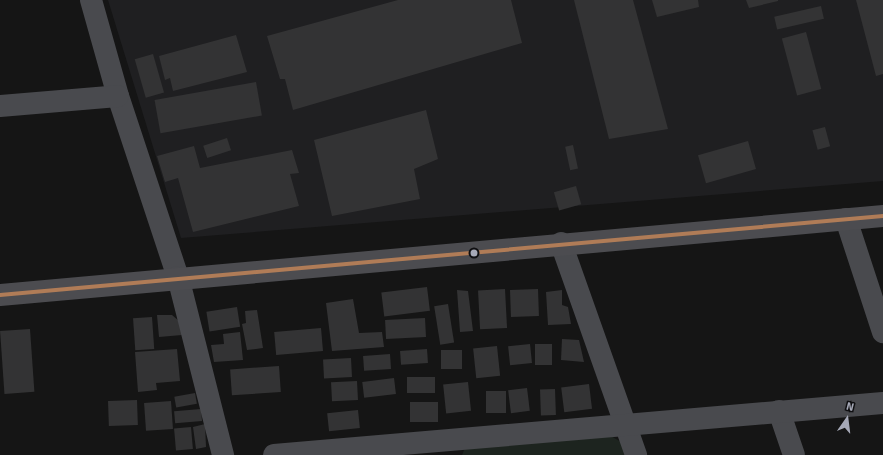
<!DOCTYPE html>
<style>
body{margin:0}
#map{position:relative;width:883px;height:455px;overflow:hidden;background:#151515;font-family:Signika,sans-serif}
div>[style]{position:absolute}
[style*='--x']{left:calc(var(--x)*1px);top:calc(var(--y)*1px);width:calc(var(--w)*1px);rotate:calc(var(--a)*1deg)}
.built>*{inset:0;background:#1f1f21}
.green>*{inset:0;background:#1d241f}
.building>*{inset:0;background:#333334;transform-origin:0 0}
.minor>*{height:22px;margin:-11px;padding:0 11px;transform-origin:11px;border-radius:11px;background:#494a4e}
.highway>*{height:22px;margin:-11px;padding:0 11px;transform-origin:11px;border-radius:11px;background:#4c4c50}
.bus-1>*{height:4px;margin:-2px;padding:0 2px;transform-origin:2px;border-radius:2px;background:#b07c57}
.dots>*{width:11px;height:11px;translate:-50% -50%;box-sizing:border-box;border:2px solid #0f0f11;border-radius:50%}
span{translate:-50% -50%;white-space:nowrap;text-align:center;line-height:1.15;-webkit-text-stroke:4px #0f0f11;paint-order:stroke}
.north{position:absolute;left:827px;top:399px;width:40px;height:40px;-webkit-text-stroke:3px #0f0f11;paint-order:stroke;rotate:14deg;font-size:11px;font-weight:700;line-height:16px;text-align:center;color:#a6a9b7}
.north::after{content:'';display:block;margin:auto;width:14px;height:18px;background:#a6a9b7;clip-path:polygon(50% 0,100% 100%,50% 72%,0 100%)}
</style>
<div id="map">
<div class="built">
<i style="clip-path:polygon(108px 0,883px 0,883px 181px,181px 238px)"></i>
</div>
<div class="green">
<i style="clip-path:polygon(611px 436px,621px 442px,626px 455px,462px 455px,465px 448px)"></i>
</div>
<div class="building">
<i style="clip-path:polygon(398px 0,511px 0,522px 43px,293px 110px,285px 79px,280px 79px,267px 36px)"></i>
<i style="clip-path:polygon(574px 0,633px 0,668px 129px,609px 139px)"></i>
<i style="clip-path:polygon(652px 0,698px 0,699px 7px,657px 17px)"></i>
<i style="clip-path:polygon(746px 0,778px 0,778px 1px,749px 8px)"></i>
<i style="clip-path:polygon(856px 0,883px 0,883px 74px,876px 76px)"></i>
<i style="left:821px;top:6px;width:13px;height:48px;rotate:77deg"></i>
<i style="left:806px;top:32px;width:59px;height:25px;rotate:75deg"></i>
<i style="clip-path:polygon(236px 35px,247px 72px,173px 91px,170px 78px,165px 80px,159px 56px)"></i>
<i style="left:153px;top:54px;width:40px;height:19px;rotate:74deg"></i>
<i style="left:256px;top:82px;width:34px;height:103px;rotate:80deg"></i>
<i style="clip-path:polygon(426px 110px,438px 159px,414px 169px,420px 199px,332px 216px,314px 140px)"></i>
<i style="left:825px;top:127px;width:20px;height:13px;rotate:75deg"></i>
<i style="left:227px;top:138px;width:13px;height:25px;rotate:72deg"></i>
<i style="left:748px;top:141px;width:29px;height:52px;rotate:74deg"></i>
<i style="left:573px;top:145px;width:24px;height:8px;rotate:78deg"></i>
<i style="clip-path:polygon(194px 146px,200px 168px,292px 150px,299px 173px,290px 174px,299px 206px,193px 232px,178px 178px,165px 182px,157px 156px)"></i>
<i style="left:576px;top:186px;width:19px;height:23px;rotate:74deg"></i>
<i style="left:427px;top:287px;width:24px;height:46px;rotate:83deg"></i>
<i style="left:505px;top:289px;width:39px;height:27px;rotate:87deg"></i>
<i style="left:538px;top:289px;width:27px;height:28px;rotate:88deg"></i>
<i style="clip-path:polygon(457px 290px,468px 291px,473px 331px,460px 332px)"></i>
<i style="clip-path:polygon(562px 290px,562px 305px,568px 307px,571px 324px,548px 325px,546px 292px)"></i>
<i style="clip-path:polygon(353px 299px,359px 333px,382px 332px,384px 347px,332px 351px,326px 303px)"></i>
<i style="left:448px;top:304px;width:39px;height:14px;rotate:81deg"></i>
<i style="left:237px;top:307px;width:20px;height:31px;rotate:81deg"></i>
<i style="clip-path:polygon(257px 310px,263px 348px,247px 350px,242px 324px,246px 323px,245px 311px)"></i>
<i style="clip-path:polygon(157px 315px,172px 315px,179px 321px,182px 335px,159px 337px)"></i>
<i style="left:152px;top:317px;width:32px;height:19px;rotate:86deg"></i>
<i style="left:425px;top:318px;width:19px;height:40px;rotate:87deg"></i>
<i style="left:321px;top:328px;width:23px;height:47px;rotate:85deg"></i>
<i style="left:30px;top:329px;width:63px;height:30px;rotate:86deg"></i>
<i style="clip-path:polygon(240px 332px,243px 360px,214px 362px,211px 345px,224px 344px,223px 334px)"></i>
<i style="clip-path:polygon(562px 339px,579px 340px,584px 362px,561px 360px)"></i>
<i style="left:530px;top:344px;width:19px;height:22px;rotate:84deg"></i>
<i style="left:535px;top:344px;width:17px;height:21px"></i>
<i style="left:497px;top:346px;width:30px;height:24px;rotate:84deg"></i>
<i style="clip-path:polygon(177px 349px,180px 381px,156px 383px,157px 390px,138px 392px,135px 352px)"></i>
<i style="left:427px;top:349px;width:14px;height:27px;rotate:86deg"></i>
<i style="left:441px;top:350px;width:21px;height:19px"></i>
<i style="left:390px;top:354px;width:15px;height:27px;rotate:86deg"></i>
<i style="left:351px;top:358px;width:19px;height:28px;rotate:87deg"></i>
<i style="left:279px;top:366px;width:26px;height:49px;rotate:86deg"></i>
<i style="left:407px;top:377px;width:28px;height:16px"></i>
<i style="left:394px;top:378px;width:16px;height:32px;rotate:83deg"></i>
<i style="left:357px;top:381px;width:19px;height:26px;rotate:87deg"></i>
<i style="left:468px;top:382px;width:29px;height:25px;rotate:84deg"></i>
<i style="left:589px;top:384px;width:25px;height:28px;rotate:83deg"></i>
<i style="left:527px;top:388px;width:23px;height:19px;rotate:83deg"></i>
<i style="left:555px;top:389px;width:26px;height:15px;rotate:88deg"></i>
<i style="left:486px;top:391px;width:20px;height:22px"></i>
<i style="left:195px;top:393px;width:11px;height:21px;rotate:80deg"></i>
<i style="left:137px;top:400px;width:25px;height:29px;rotate:88deg"></i>
<i style="left:171px;top:401px;width:28px;height:27px;rotate:86deg"></i>
<i style="left:438px;top:402px;width:20px;height:28px;rotate:90deg"></i>
<i style="left:201px;top:409px;width:12px;height:27px;rotate:85deg"></i>
<i style="left:358px;top:410px;width:18px;height:31px;rotate:84deg"></i>
<i style="clip-path:polygon(205px 424px,206px 447px,196px 449px,193px 427px)"></i>
<i style="left:191px;top:427px;width:22px;height:17px;rotate:85deg"></i>
</div>
<div class="minor">
<i style="--x:91;--y:0;--w:100;--a:74.3"></i>
<i style="--x:118;--y:96;--w:191;--a:71.7"></i>
<i style="--x:178;--y:277;--w:184;--a:75.8"></i>
<i style="--x:0;--y:106;--w:118;--a:-4.8"></i>
<i style="--x:846;--y:219;--w:119;--a:71.9"></i>
<i style="--x:561;--y:243;--w:225;--a:70.5"></i>
<i style="--x:779;--y:411;--w:46;--a:71.2"></i>
<i style="--x:274;--y:455;--w:611;--a:-4.88"></i>
</div>
<div class="highway">
<i style="--x:0;--y:295;--w:887;--a:-5.11"></i>
</div>
<div class="bus-1">
<i style="--x:0;--y:295;--w:887;--a:-5.11"></i>
</div>
<div class="dots">
<i style="left:474px;top:253px;background:#a6a9b7"></i>
</div>
<div class="north">N</div>
</div>
